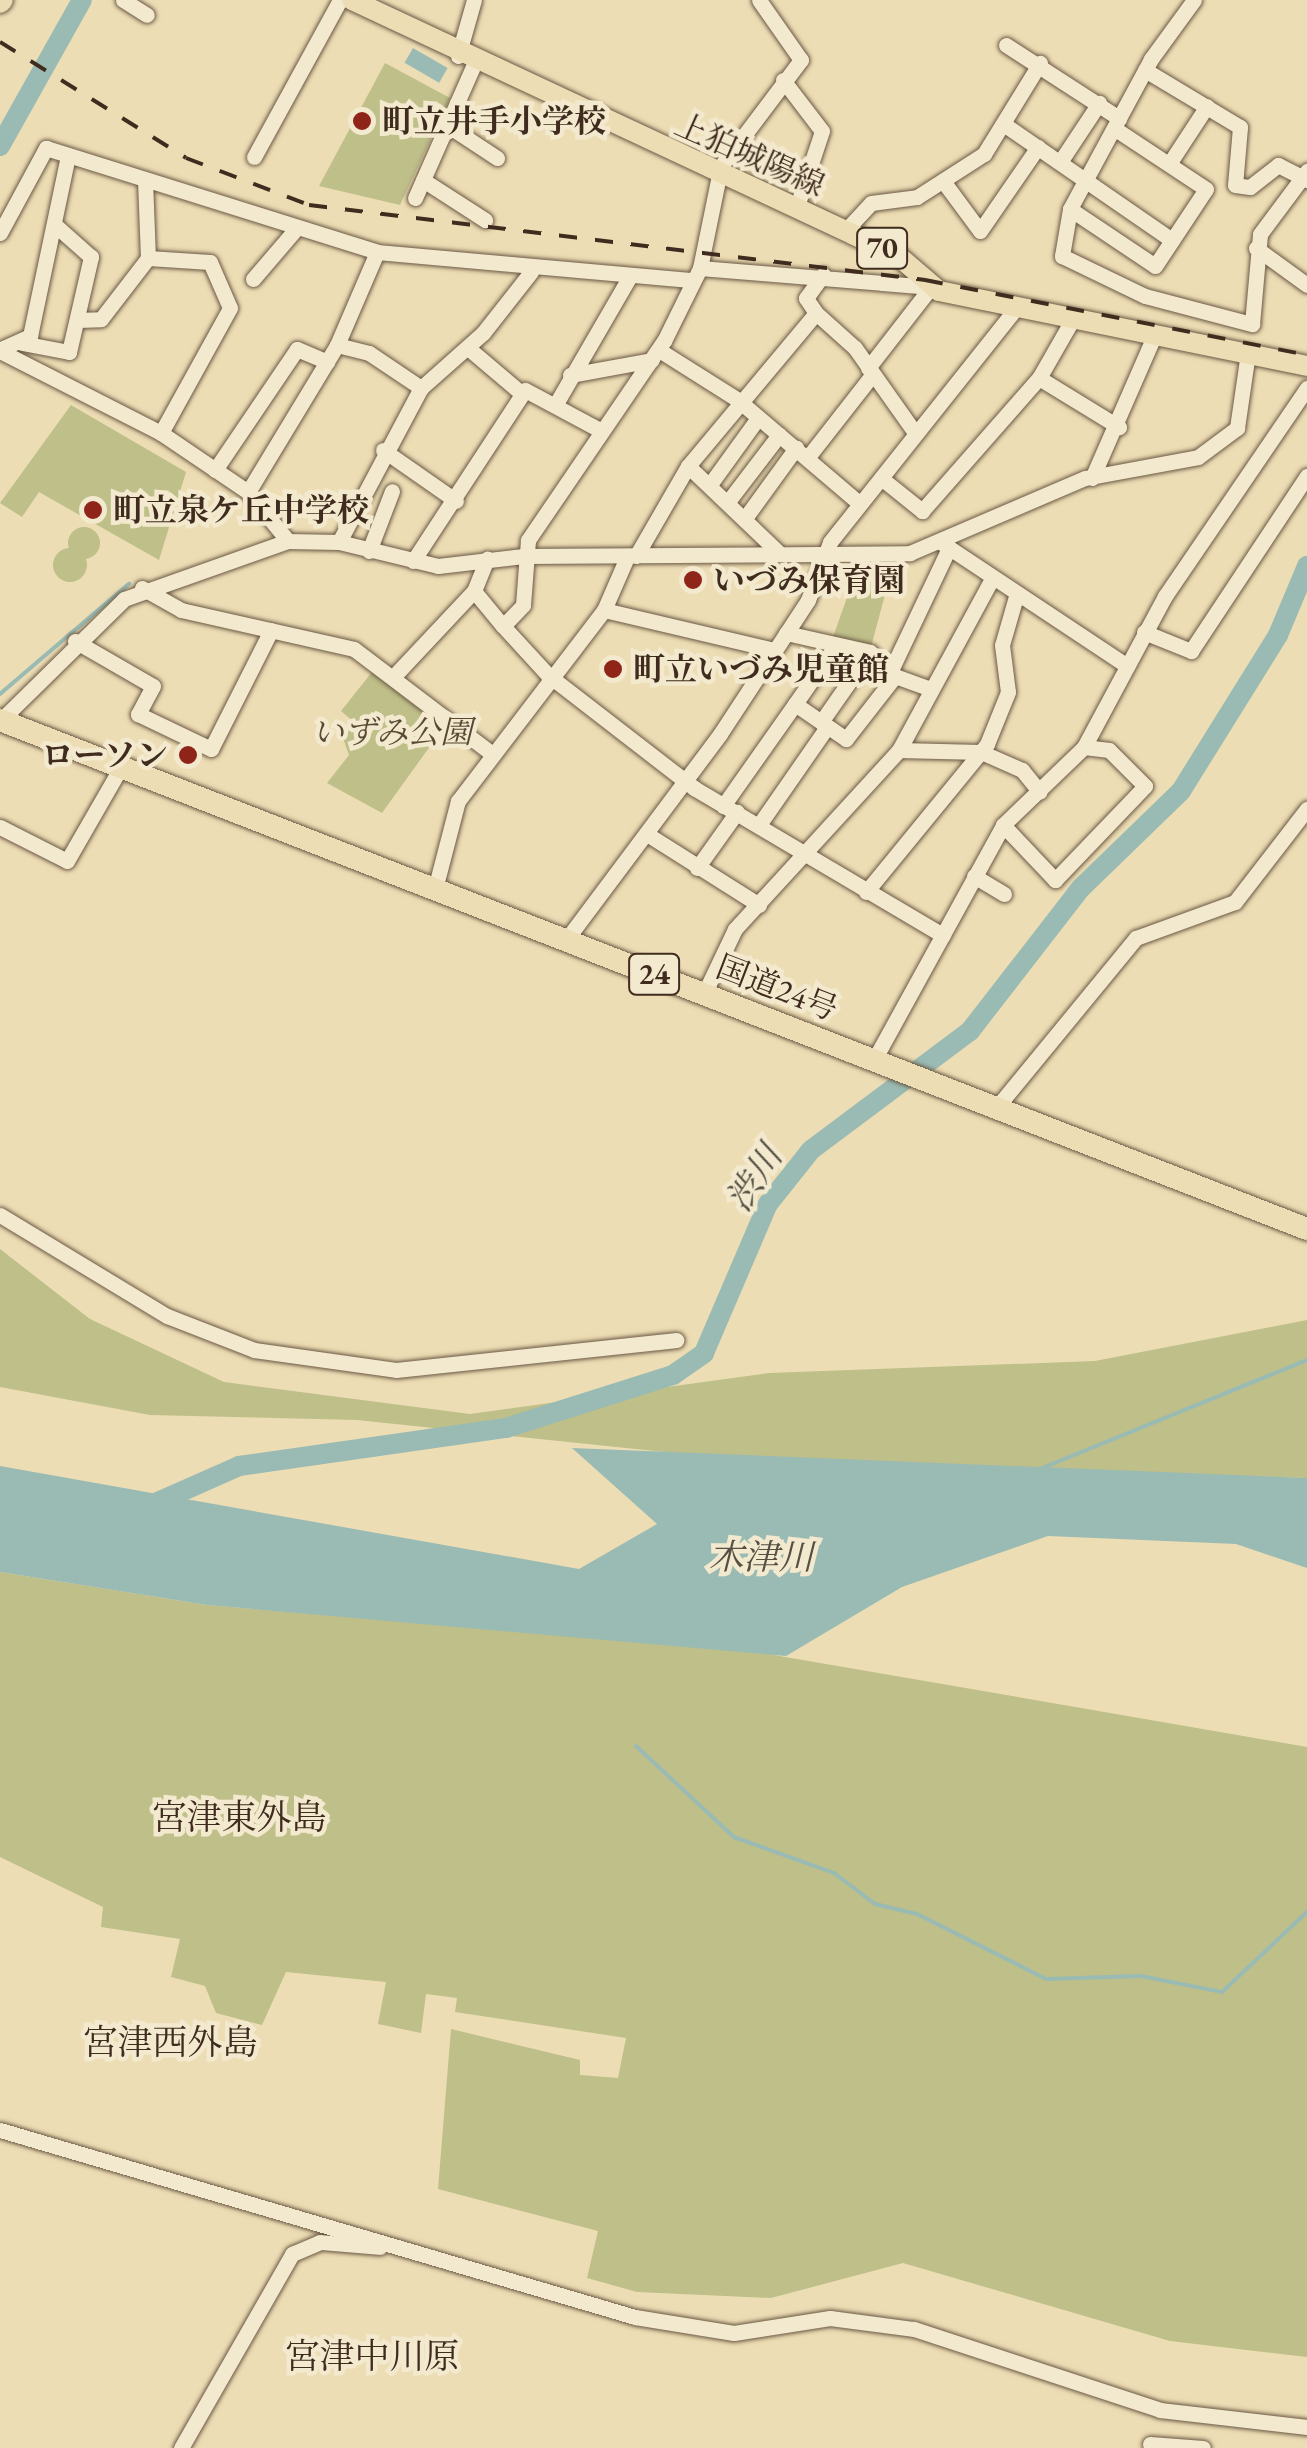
<!DOCTYPE html>
<meta charset="utf-8">
<style>
body{margin:0}
#map{position:relative;width:1307px;height:2448px;overflow:hidden;background:#edddb4;font-family:"EB Garamond","Noto Serif JP",serif}
div>[style]{position:absolute}
[style*='--x']{left:calc(var(--x)*1px);top:calc(var(--y)*1px);width:calc(var(--w)*1px);rotate:calc(var(--a)*1deg)}
.green>*{inset:0;background:#bebf89}
.round{border-radius:50%}
.water>*{inset:0;background:#9abbb3;transform-origin:0 0}
.stream>*{height:4px;margin:-2px;padding:0 2px;transform-origin:2px;border-radius:2px;background:#9abbb3}
.river>*{height:20px;margin:-10px;padding:0 10px;transform-origin:10px;border-radius:10px;background:#9abbb3}
.roads{filter:drop-shadow(0 0 2px #6a5844) drop-shadow(0 0 2px #6a5844)}
.minor>*{height:15px;margin:-7.5px;padding:0 7.5px;transform-origin:7.5px;border-radius:7.5px;background:#f3e9ce}
.major>*{height:20px;margin:-10px;padding:0 10px;transform-origin:10px;border-radius:10px;background:#edddb4}
.highway>*{height:22px;margin:-11px;padding:0 11px;transform-origin:11px;border-radius:11px;background:#edddb4}
.rail>*{height:4px;margin-top:-2px;transform-origin:0;background:repeating-linear-gradient(90deg,#3f2c1e 0 18px,transparent 0 36px)}
.dots>*{width:28px;height:28px;translate:-50% -50%;box-sizing:border-box;border:5px solid #f3e9ce;border-radius:50%}
span{translate:-50% -50%;white-space:nowrap;text-align:center;line-height:1.15;-webkit-text-stroke:9px #f3e9ce;paint-order:stroke}
.shield-label span{padding:2px 8px;background:#f3e9ce;border:2px solid;border-radius:8px;-webkit-text-stroke-width:0}
.shield-label{font-size:30px;color:#3f2c1e;font-weight:700}
.poi-label{font-size:32px;color:#3f2c1e;font-weight:700}
.left{translate:0 -50%;text-align:left}
.right{translate:-100% -50%;text-align:right}
.street-label{font-size:32px;color:#3f2c1e}
.park-label{font-size:32px;color:#584933;font-style:italic}
.water-label{font-size:35px;color:#565043;font-style:italic}
.neighbourhood-label{font-size:35px;color:#3f2c1e}
</style>
<div id="map">
<div class="green">
<i style="clip-path:polygon(385px 63px,450px 98px,400px 205px,319px 186px)"></i>
<i style="clip-path:polygon(71px 405px,186px 472px,159px 560px,39px 492px,22px 517px,0 503px)"></i>
<i class="round" style="left:68px;top:527px;width:32px;height:32px"></i>
<i class="round" style="left:53px;top:548px;width:34px;height:34px"></i>
<i style="clip-path:polygon(860px 561px,894px 561px,871px 647px,833px 637px)"></i>
<i style="clip-path:polygon(376px 667px,446px 724px,382px 813px,327px 783px,349px 755px,343px 738px,355px 723px,341px 711px)"></i>
<i style="clip-path:polygon(0 1249px,90px 1319px,224px 1382px,470px 1414px,769px 1373px,1095px 1361px,1307px 1320px,1307px 1478px,751px 1461px,357px 1420px,150px 1415px,0 1387px)"></i>
<i style="clip-path:polygon(0 1572px,207px 1605px,751px 1651px,1307px 1747px,1307px 2357px,1170px 2341px,903px 2263px,771px 2298px,637px 2292px,587px 2278px,598px 2231px,438px 2189px,451px 2029px,580px 2060px,580px 2075px,618px 2078px,626px 2038px,455px 2012px,457px 1998px,426px 1994px,421px 2033px,378px 2024px,386px 1982px,286px 1972px,262px 2025px,216px 2013px,205px 1986px,171px 1977px,180px 1939px,101px 1927px,103px 1907px,0 1857px)"></i>
</div>
<div class="water">
<i style="left:413px;top:48px;width:40px;height:17px;rotate:30deg"></i>
<i style="clip-path:polygon(572px 1448px,1307px 1478px,1307px 1568px,1236px 1544px,1048px 1536px,902px 1587px,786px 1656px,207px 1605px,0 1572px,0 1466px,579px 1569px,657px 1524px)"></i>
</div>
<div class="stream">
<i style="--x:0;--y:694;--w:170;--a:-40.5"></i>
<i style="--x:1035;--y:1471;--w:294;--a:-22.2"></i>
<i style="--x:636;--y:1746;--w:134;--a:42.9"></i>
<i style="--x:734;--y:1837;--w:106;--a:19.8"></i>
<i style="--x:834;--y:1873;--w:51;--a:37.1"></i>
<i style="--x:875;--y:1904;--w:43;--a:13.4"></i>
<i style="--x:917;--y:1914;--w:144;--a:26.7"></i>
<i style="--x:1046;--y:1979;--w:95;--a:-1.8"></i>
<i style="--x:1141;--y:1976;--w:83;--a:11.2"></i>
<i style="--x:1222;--y:1992;--w:117;--a:-43.3"></i>
</div>
<div class="river">
<i style="--x:0;--y:146;--w:167;--a:-60.7"></i>
<i style="--x:142;--y:1509;--w:106;--a:-23.9"></i>
<i style="--x:239;--y:1466;--w:270;--a:-8.1"></i>
<i style="--x:506;--y:1428;--w:175;--a:-17.6"></i>
<i style="--x:673;--y:1375;--w:38;--a:-35"></i>
<i style="--x:704;--y:1353;--w:162;--a:-66.8"></i>
<i style="--x:768;--y:1204;--w:69;--a:-51.5"></i>
<i style="--x:811;--y:1150;--w:199;--a:-36.8"></i>
<i style="--x:970;--y:1031;--w:181;--a:-52.2"></i>
<i style="--x:1081;--y:888;--w:139;--a:-44.1"></i>
<i style="--x:1181;--y:791;--w:184;--a:-58.1"></i>
<i style="--x:1278;--y:635;--w:75;--a:-67.2"></i>
</div>
<div class="roads">
<div class="minor">
<i style="--x:123;--y:0;--w:28;--a:32"></i>
<i style="--x:1194;--y:0;--w:73;--a:126.1"></i>
<i style="--x:1151;--y:59;--w:170;--a:118.4"></i>
<i style="--x:1070;--y:209;--w:48;--a:99.7"></i>
<i style="--x:1062;--y:256;--w:92;--a:25.7"></i>
<i style="--x:1145;--y:296;--w:111;--a:14.7"></i>
<i style="--x:1252;--y:324;--w:90;--a:-84.9"></i>
<i style="--x:1260;--y:234;--w:79;--a:-53.3"></i>
<i style="--x:1006;--y:45;--w:135;--a:32.9"></i>
<i style="--x:458;--y:56;--w:58;--a:-74.1"></i>
<i style="--x:1145;--y:70;--w:111;--a:31"></i>
<i style="--x:1240;--y:127;--w:58;--a:94.9"></i>
<i style="--x:1235;--y:185;--w:15;--a:8"></i>
<i style="--x:1250;--y:187;--w:36;--a:-38"></i>
<i style="--x:1278;--y:165;--w:33;--a:27"></i>
<i style="--x:783;--y:80;--w:64;--a:52.6"></i>
<i style="--x:822;--y:131;--w:82;--a:108.4"></i>
<i style="--x:447;--y:125;--w:60;--a:33.4"></i>
<i style="--x:1005;--y:125;--w:203;--a:34.6"></i>
<i style="--x:254;--y:157;--w:179;--a:-61.3"></i>
<i style="--x:1060;--y:162;--w:71;--a:-56.5"></i>
<i style="--x:1169;--y:164;--w:69;--a:-56.8"></i>
<i style="--x:145;--y:180;--w:78;--a:87.8"></i>
<i style="--x:148;--y:258;--w:62;--a:3.7"></i>
<i style="--x:210;--y:262;--w:50;--a:66.5"></i>
<i style="--x:230;--y:308;--w:143;--a:118.9"></i>
<i style="--x:423;--y:180;--w:74;--a:32.8"></i>
<i style="--x:943;--y:181;--w:62;--a:53.5"></i>
<i style="--x:980;--y:231;--w:102;--a:-55.4"></i>
<i style="--x:415;--y:198;--w:146;--a:-66.2"></i>
<i style="--x:1070;--y:209;--w:102;--a:33.8"></i>
<i style="--x:1155;--y:266;--w:92;--a:-56.5"></i>
<i style="--x:1206;--y:189;--w:107;--a:-146.5"></i>
<i style="--x:845;--y:231;--w:38;--a:-47"></i>
<i style="--x:871;--y:203;--w:46;--a:-7.4"></i>
<i style="--x:917;--y:197;--w:80;--a:-32.7"></i>
<i style="--x:984;--y:154;--w:107;--a:-58.4"></i>
<i style="--x:0;--y:233;--w:97;--a:-61.6"></i>
<i style="--x:46;--y:148;--w:347;--a:17.4"></i>
<i style="--x:377;--y:252;--w:317;--a:5.1"></i>
<i style="--x:1256;--y:248;--w:63;--a:36"></i>
<i style="--x:700;--y:268;--w:232;--a:4.7"></i>
<i style="--x:253;--y:279;--w:65;--a:-49.4"></i>
<i style="--x:816;--y:313;--w:18;--a:-124"></i>
<i style="--x:806;--y:298;--w:29;--a:-54"></i>
<i style="--x:77;--y:320;--w:24;--a:-2"></i>
<i style="--x:101;--y:319;--w:77;--a:-52.4"></i>
<i style="--x:22;--y:343;--w:48;--a:10.8"></i>
<i style="--x:69;--y:352;--w:98;--a:-77"></i>
<i style="--x:91;--y:257;--w:48;--a:-138.4"></i>
<i style="--x:337;--y:345;--w:33;--a:14"></i>
<i style="--x:369;--y:353;--w:63;--a:33.9"></i>
<i style="--x:3;--y:348;--w:30;--a:-24"></i>
<i style="--x:30;--y:336;--w:185;--a:-78.1"></i>
<i style="--x:468;--y:348;--w:70;--a:40.3"></i>
<i style="--x:659;--y:350;--w:93;--a:32.3"></i>
<i style="--x:738;--y:400;--w:160;--a:40.4"></i>
<i style="--x:0;--y:351;--w:181;--a:27"></i>
<i style="--x:161;--y:433;--w:105;--a:34.1"></i>
<i style="--x:248;--y:492;--w:63;--a:50.8"></i>
<i style="--x:868;--y:368;--w:103;--a:-52.1"></i>
<i style="--x:570;--y:375;--w:83;--a:-10.4"></i>
<i style="--x:1039;--y:378;--w:94;--a:31.5"></i>
<i style="--x:557;--y:402;--w:146;--a:-59.9"></i>
<i style="--x:383;--y:450;--w:89;--a:34.9"></i>
<i style="--x:808;--y:457;--w:104;--a:-52"></i>
<i style="--x:688;--y:466;--w:124;--a:43.7"></i>
<i style="--x:215;--y:470;--w:146;--a:-55.9"></i>
<i style="--x:297;--y:349;--w:33;--a:23"></i>
<i style="--x:881;--y:478;--w:53;--a:38.8"></i>
<i style="--x:922;--y:511;--w:177;--a:-48.7"></i>
<i style="--x:1039;--y:378;--w:70;--a:-60.2"></i>
<i style="--x:1092;--y:478;--w:157;--a:-66.4"></i>
<i style="--x:711;--y:483;--w:80;--a:-54.1"></i>
<i style="--x:248;--y:492;--w:172;--a:-58.8"></i>
<i style="--x:337;--y:345;--w:101;--a:-66.7"></i>
<i style="--x:730;--y:499;--w:81;--a:-52.6"></i>
<i style="--x:748;--y:514;--w:82;--a:-54"></i>
<i style="--x:939;--y:541;--w:226;--a:33.6"></i>
<i style="--x:339;--y:542;--w:174;--a:-62"></i>
<i style="--x:421;--y:388;--w:83;--a:-41.6"></i>
<i style="--x:483;--y:333;--w:78;--a:-51.8"></i>
<i style="--x:369;--y:551;--w:64;--a:-69"></i>
<i style="--x:636;--y:556;--w:104;--a:-60"></i>
<i style="--x:688;--y:466;--w:199;--a:-50.1"></i>
<i style="--x:816;--y:313;--w:52;--a:41.9"></i>
<i style="--x:855;--y:348;--w:100;--a:54.7"></i>
<i style="--x:413;--y:561;--w:204;--a:-56.8"></i>
<i style="--x:525;--y:390;--w:85;--a:28.1"></i>
<i style="--x:142;--y:588;--w:45;--a:29.4"></i>
<i style="--x:181;--y:610;--w:177;--a:12.7"></i>
<i style="--x:354;--y:649;--w:172;--a:37.2"></i>
<i style="--x:474;--y:591;--w:45;--a:50.4"></i>
<i style="--x:503;--y:626;--w:29;--a:-46"></i>
<i style="--x:523;--y:605;--w:65;--a:-85.6"></i>
<i style="--x:528;--y:540;--w:241;--a:-55.7"></i>
<i style="--x:664;--y:341;--w:81;--a:-63.7"></i>
<i style="--x:700;--y:268;--w:104;--a:-78.4"></i>
<i style="--x:721;--y:166;--w:133;--a:-53"></i>
<i style="--x:801;--y:60;--w:73;--a:-125"></i>
<i style="--x:604;--y:610;--w:175;--a:13.2"></i>
<i style="--x:503;--y:626;--w:67;--a:47.4"></i>
<i style="--x:548;--y:675;--w:185;--a:37.7"></i>
<i style="--x:694;--y:788;--w:289;--a:30.6"></i>
<i style="--x:1144;--y:632;--w:51;--a:22"></i>
<i style="--x:1191;--y:651;--w:210;--a:-56.5"></i>
<i style="--x:786;--y:633;--w:86;--a:12.7"></i>
<i style="--x:870;--y:652;--w:35;--a:44"></i>
<i style="--x:895;--y:676;--w:38;--a:20"></i>
<i style="--x:75;--y:641;--w:90;--a:30"></i>
<i style="--x:153;--y:686;--w:32;--a:118"></i>
<i style="--x:138;--y:714;--w:81;--a:25.6"></i>
<i style="--x:211;--y:749;--w:133;--a:-63.2"></i>
<i style="--x:836;--y:645;--w:72;--a:124.8"></i>
<i style="--x:795;--y:704;--w:62;--a:34.5"></i>
<i style="--x:846;--y:739;--w:80;--a:-52.1"></i>
<i style="--x:893;--y:666;--w:131;--a:-64.6"></i>
<i style="--x:395;--y:675;--w:115;--a:-46.8"></i>
<i style="--x:474;--y:591;--w:35;--a:-68"></i>
<i style="--x:0;--y:721;--w:174;--a:-44.5"></i>
<i style="--x:124;--y:599;--w:174;--a:-19.5"></i>
<i style="--x:288;--y:541;--w:51;--a:1.1"></i>
<i style="--x:339;--y:542;--w:102;--a:13.6"></i>
<i style="--x:438;--y:566;--w:86;--a:-6.7"></i>
<i style="--x:523;--y:556;--w:387;--a:-0.4"></i>
<i style="--x:910;--y:553;--w:190;--a:-23.2"></i>
<i style="--x:1085;--y:478;--w:115;--a:-10.5"></i>
<i style="--x:1198;--y:457;--w:49;--a:-36.6"></i>
<i style="--x:1237;--y:428;--w:76;--a:-81.7"></i>
<i style="--x:821;--y:722;--w:85;--a:-55"></i>
<i style="--x:899;--y:750;--w:82;--a:1.4"></i>
<i style="--x:981;--y:752;--w:45;--a:23.7"></i>
<i style="--x:1022;--y:770;--w:28;--a:51"></i>
<i style="--x:723;--y:806;--w:125;--a:-54.8"></i>
<i style="--x:761;--y:822;--w:116;--a:-55.2"></i>
<i style="--x:1003;--y:825;--w:76;--a:46.6"></i>
<i style="--x:1055;--y:880;--w:130;--a:-46.2"></i>
<i style="--x:1145;--y:786;--w:51;--a:-135"></i>
<i style="--x:1109;--y:750;--w:25;--a:-173"></i>
<i style="--x:0;--y:827;--w:75;--a:26.9"></i>
<i style="--x:67;--y:861;--w:108;--a:-60.1"></i>
<i style="--x:650;--y:836;--w:129;--a:32.3"></i>
<i style="--x:697;--y:868;--w:69;--a:-54.5"></i>
<i style="--x:974;--y:876;--w:35;--a:31"></i>
<i style="--x:435;--y:889;--w:91;--a:-75.4"></i>
<i style="--x:458;--y:801;--w:240;--a:-52.6"></i>
<i style="--x:604;--y:610;--w:58;--a:-66.5"></i>
<i style="--x:866;--y:892;--w:191;--a:-50.7"></i>
<i style="--x:987;--y:744;--w:56;--a:-68"></i>
<i style="--x:1008;--y:692;--w:47;--a:-97.3"></i>
<i style="--x:1002;--y:645;--w:54;--a:-73.9"></i>
<i style="--x:566;--y:940;--w:257;--a:-53.2"></i>
<i style="--x:720;--y:734;--w:160;--a:-56.7"></i>
<i style="--x:808;--y:600;--w:62;--a:-69.2"></i>
<i style="--x:830;--y:542;--w:302;--a:-51.5"></i>
<i style="--x:704;--y:994;--w:72;--a:-64.5"></i>
<i style="--x:735;--y:929;--w:243;--a:-47.5"></i>
<i style="--x:899;--y:750;--w:195;--a:-61.5"></i>
<i style="--x:874;--y:1060;--w:268;--a:-61.2"></i>
<i style="--x:1003;--y:825;--w:112;--a:-43.9"></i>
<i style="--x:1084;--y:747;--w:171;--a:-61.8"></i>
<i style="--x:1165;--y:596;--w:252;--a:-55.7"></i>
<i style="--x:997;--y:1107;--w:219;--a:-50.6"></i>
<i style="--x:1136;--y:938;--w:105;--a:-20"></i>
<i style="--x:1235;--y:902;--w:118;--a:-52.3"></i>
<i style="--x:0;--y:1215;--w:195;--a:31.2"></i>
<i style="--x:167;--y:1316;--w:93;--a:21.3"></i>
<i style="--x:254;--y:1350;--w:143;--a:8"></i>
<i style="--x:396;--y:1370;--w:282;--a:-6.1"></i>
<i style="--x:0;--y:2130;--w:662;--a:16.41"></i>
<i style="--x:635;--y:2317;--w:100;--a:9.2"></i>
<i style="--x:734;--y:2333;--w:97;--a:-8.9"></i>
<i style="--x:830;--y:2318;--w:85;--a:7.5"></i>
<i style="--x:914;--y:2329;--w:259;--a:18.2"></i>
<i style="--x:1160;--y:2410;--w:148;--a:6.6"></i>
<i style="--x:1150;--y:2444;--w:53;--a:4.3"></i>
<i style="--x:181;--y:2448;--w:224;--a:-60.2"></i>
<i style="--x:292;--y:2254;--w:30;--a:-23"></i>
<i style="--x:320;--y:2242;--w:60;--a:4.8"></i>
</div>
<div class="major">
<i style="--x:352;--y:0;--w:602;--a:25.07"></i>
<i style="--x:897;--y:255;--w:55;--a:40.6"></i>
<i style="--x:939;--y:291;--w:376;--a:11.5"></i>
<i style="--x:0;--y:3;--w:4;--a:-45"></i>
</div>
<div class="highway">
<i style="--x:0;--y:720;--w:1403;--a:21.28"></i>
</div>
</div>
<div class="rail">
<i style="--x:0;--y:42;--w:219;--a:31.9"></i>
<i style="--x:186;--y:158;--w:132;--a:20.9"></i>
<i style="--x:309;--y:205;--w:621;--a:6.94"></i>
<i style="--x:925;--y:280;--w:389;--a:11.1"></i>
</div>
<div class="dots">
<i style="left:362px;top:121px;background:#8f2418"></i>
<i style="left:93px;top:510px;background:#8f2418"></i>
<i style="left:693px;top:580px;background:#8f2418"></i>
<i style="left:613px;top:669px;background:#8f2418"></i>
<i style="left:188px;top:755px;background:#8f2418"></i>
</div>
<div class="shield-label">
<span style="left:882px;top:248px">70</span>
<span style="left:654px;top:974px">24</span>
</div>
<div class="poi-label">
<span class="left" style="left:382px;top:121px">町立井手小学校</span>
<span class="left" style="left:113px;top:510px">町立泉ケ丘中学校</span>
<span class="left" style="left:713px;top:580px">いづみ保育園</span>
<span class="left" style="left:633px;top:669px">町立いづみ児童館</span>
<span class="right" style="left:168px;top:755px">ローソン</span>
</div>
<div class="street-label">
<span style="left:750px;top:155px;rotate:24deg">上狛城陽線</span>
<span style="left:777px;top:988px;rotate:21deg">国道24号</span>
</div>
<div class="park-label">
<span style="left:392px;top:732px">いずみ公園</span>
</div>
<div class="water-label">
<span style="left:754px;top:1178px;rotate:-57deg">渋川</span>
<span style="left:761px;top:1557px">木津川</span>
</div>
<div class="neighbourhood-label">
<span style="left:239px;top:1817px">宮津東外島</span>
<span style="left:170px;top:2042px">宮津西外島</span>
<span style="left:372px;top:2356px">宮津中川原</span>
</div>
</div>
